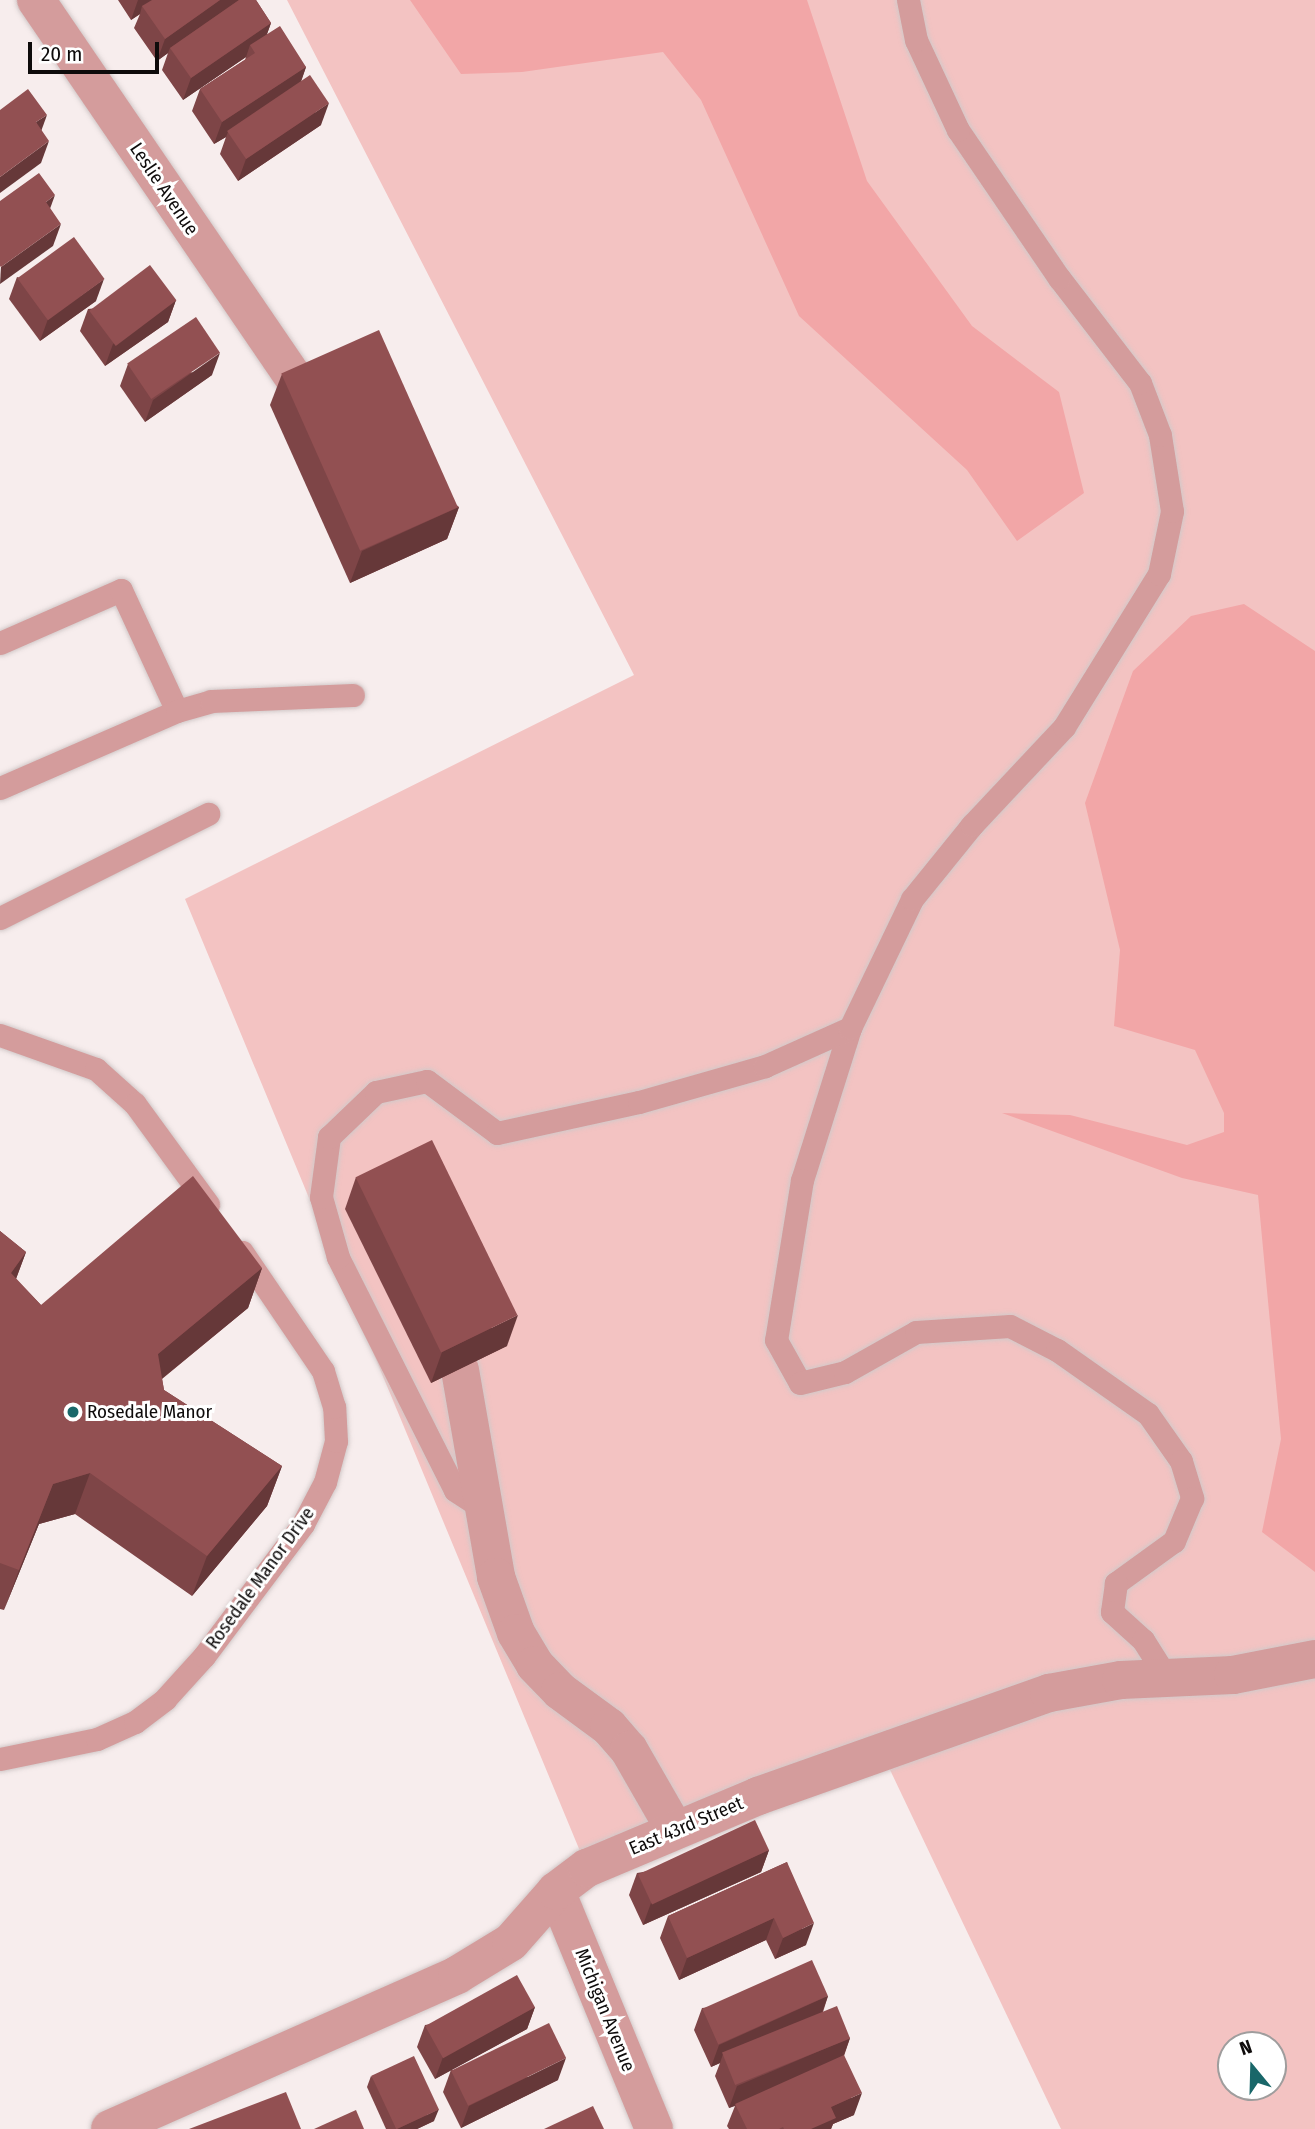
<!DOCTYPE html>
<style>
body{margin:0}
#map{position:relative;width:1315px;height:2129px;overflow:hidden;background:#f7eded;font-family:"Fira Sans Condensed",sans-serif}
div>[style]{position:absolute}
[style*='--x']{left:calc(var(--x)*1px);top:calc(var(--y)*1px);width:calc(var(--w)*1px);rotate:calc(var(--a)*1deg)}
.green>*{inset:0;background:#f3c3c2}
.water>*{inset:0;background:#f2a6a7}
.roads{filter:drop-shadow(0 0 2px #d2c9c9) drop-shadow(0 0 2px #d2c9c9)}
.service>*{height:23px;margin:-11.5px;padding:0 11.5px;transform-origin:11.5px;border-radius:11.5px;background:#d49c9c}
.minor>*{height:38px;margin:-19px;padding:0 19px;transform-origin:19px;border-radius:19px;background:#d49c9c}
.wall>*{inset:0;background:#7e4547}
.shaded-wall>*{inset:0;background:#663839}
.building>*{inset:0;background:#925052;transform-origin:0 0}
.dots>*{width:19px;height:19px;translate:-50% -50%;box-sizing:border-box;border:4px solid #fff;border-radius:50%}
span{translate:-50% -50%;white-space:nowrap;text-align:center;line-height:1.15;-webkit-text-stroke:6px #fff;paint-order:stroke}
.street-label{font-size:19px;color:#0e0b0b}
.poi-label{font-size:19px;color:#0e0b0b}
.left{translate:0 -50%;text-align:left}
.north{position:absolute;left:1217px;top:2031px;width:70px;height:70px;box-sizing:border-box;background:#fff;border:2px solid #9f9d9d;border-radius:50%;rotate:341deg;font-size:19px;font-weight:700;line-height:28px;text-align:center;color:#0e0b0b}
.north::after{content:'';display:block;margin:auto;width:24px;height:32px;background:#196769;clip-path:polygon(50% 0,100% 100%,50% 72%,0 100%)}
.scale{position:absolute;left:28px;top:42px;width:131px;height:32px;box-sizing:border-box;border:4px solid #0e0b0b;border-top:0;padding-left:9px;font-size:21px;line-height:24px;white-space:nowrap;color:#0e0b0b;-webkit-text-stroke:5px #fff;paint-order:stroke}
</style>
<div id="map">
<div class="green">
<i style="clip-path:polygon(evenodd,287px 0,1315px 0,1315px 2129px,1061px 2129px,882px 1753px,587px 1868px,185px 899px,634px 675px,287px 0,1231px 2045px,1273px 2045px,1273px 2087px,1231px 2087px,1231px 2045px)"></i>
</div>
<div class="water">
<i style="clip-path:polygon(410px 0,807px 0,867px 181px,972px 326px,1059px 392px,1084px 493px,1017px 541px,967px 470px,799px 316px,701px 100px,663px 52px,522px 72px,461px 74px)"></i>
<i style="clip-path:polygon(1244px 604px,1315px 651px,1315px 1572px,1262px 1532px,1281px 1439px,1258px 1195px,1182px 1178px,1002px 1113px,1070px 1115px,1187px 1145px,1224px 1132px,1224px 1113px,1195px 1050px,1114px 1026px,1120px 950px,1085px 803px,1133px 671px,1191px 616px)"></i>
</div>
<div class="roads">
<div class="service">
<i style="--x:0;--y:643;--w:132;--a:-23.7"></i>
<i style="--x:121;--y:590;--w:133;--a:65.2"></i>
<i style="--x:0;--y:788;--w:193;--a:-23.5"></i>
<i style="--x:177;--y:711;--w:35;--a:-16"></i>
<i style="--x:211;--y:701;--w:142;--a:-2.4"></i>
<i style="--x:0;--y:918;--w:233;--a:-26.6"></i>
<i style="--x:850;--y:1028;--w:159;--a:107.5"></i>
<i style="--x:802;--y:1180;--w:162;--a:99.2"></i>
<i style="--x:776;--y:1340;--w:49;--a:60.8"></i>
<i style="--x:800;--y:1383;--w:46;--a:-13.7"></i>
<i style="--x:845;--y:1372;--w:81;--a:-29.4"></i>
<i style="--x:916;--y:1332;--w:94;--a:-3.7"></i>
<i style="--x:1010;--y:1326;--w:53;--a:27.1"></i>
<i style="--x:1057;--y:1350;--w:111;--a:35.1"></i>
<i style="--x:1148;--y:1414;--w:57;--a:54.9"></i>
<i style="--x:1181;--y:1461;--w:39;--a:73"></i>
<i style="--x:1192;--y:1498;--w:47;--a:112.7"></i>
<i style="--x:1174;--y:1541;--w:72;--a:144.1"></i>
<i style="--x:1116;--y:1583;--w:29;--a:98"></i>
<i style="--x:1112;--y:1612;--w:42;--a:42.1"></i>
<i style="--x:1143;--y:1640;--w:45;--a:57.7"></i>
<i style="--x:0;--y:1035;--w:102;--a:19.5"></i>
<i style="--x:96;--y:1069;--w:52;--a:41.9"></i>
<i style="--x:135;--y:1104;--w:124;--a:53.9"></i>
<i style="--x:487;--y:1511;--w:38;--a:-147"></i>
<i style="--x:455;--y:1490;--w:261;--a:-116.7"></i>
<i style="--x:338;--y:1257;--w:62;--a:-105.8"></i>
<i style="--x:321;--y:1197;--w:61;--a:-82.4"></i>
<i style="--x:329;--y:1137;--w:65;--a:-43.8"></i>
<i style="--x:376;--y:1092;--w:52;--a:-12.2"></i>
<i style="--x:427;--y:1081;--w:87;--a:36.6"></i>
<i style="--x:497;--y:1133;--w:145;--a:-12.3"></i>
<i style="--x:639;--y:1102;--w:131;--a:-15.9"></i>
<i style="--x:765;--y:1066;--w:93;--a:-24.1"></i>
<i style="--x:850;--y:1028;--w:143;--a:-64.3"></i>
<i style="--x:912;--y:899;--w:95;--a:-51"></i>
<i style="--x:972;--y:825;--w:134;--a:-46.8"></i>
<i style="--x:1064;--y:727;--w:180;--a:-58.2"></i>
<i style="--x:1159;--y:574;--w:64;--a:-78.3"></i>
<i style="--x:1172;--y:511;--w:77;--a:-99"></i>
<i style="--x:1160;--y:435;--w:56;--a:-111"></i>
<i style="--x:1140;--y:383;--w:133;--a:-127.6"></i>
<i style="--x:1059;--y:278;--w:179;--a:-124.3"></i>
<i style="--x:958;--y:130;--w:99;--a:-115"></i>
<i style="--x:916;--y:40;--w:41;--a:-101.3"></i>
<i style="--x:0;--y:1759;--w:99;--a:-11.7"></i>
<i style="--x:97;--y:1739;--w:42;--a:-24.1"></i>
<i style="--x:135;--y:1722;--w:38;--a:-37"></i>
<i style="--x:165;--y:1699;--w:58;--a:-47.8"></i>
<i style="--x:204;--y:1656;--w:165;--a:-53.1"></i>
<i style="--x:303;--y:1524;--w:47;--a:-62.4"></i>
<i style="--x:325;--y:1482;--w:42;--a:-75"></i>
<i style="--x:336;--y:1441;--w:34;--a:-93"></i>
<i style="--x:334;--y:1407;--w:38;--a:-107"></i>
<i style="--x:323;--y:1371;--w:144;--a:-124.2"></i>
</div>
<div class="minor">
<i style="--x:36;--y:0;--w:456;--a:55.7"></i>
<i style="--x:460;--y:1370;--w:210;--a:80.1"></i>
<i style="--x:496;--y:1577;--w:59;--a:70.3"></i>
<i style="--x:516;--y:1633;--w:37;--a:59"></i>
<i style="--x:535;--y:1665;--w:36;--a:46"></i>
<i style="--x:560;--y:1691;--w:61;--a:36.3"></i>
<i style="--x:609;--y:1727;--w:30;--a:49"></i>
<i style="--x:629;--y:1750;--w:92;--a:60.1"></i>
<i style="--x:556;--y:1891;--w:257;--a:67.6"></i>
<i style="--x:110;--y:2129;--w:380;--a:-23.9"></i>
<i style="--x:457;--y:1975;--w:63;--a:-31.4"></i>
<i style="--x:511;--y:1942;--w:68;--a:-48.6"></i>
<i style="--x:556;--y:1891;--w:39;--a:-37"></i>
<i style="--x:587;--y:1868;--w:186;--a:-22.8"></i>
<i style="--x:758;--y:1796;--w:309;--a:-19.5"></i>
<i style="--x:1049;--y:1693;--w:73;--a:-10.2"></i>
<i style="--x:1121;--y:1680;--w:112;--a:-2.6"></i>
<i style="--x:1233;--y:1675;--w:84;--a:-11"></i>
</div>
</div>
<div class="wall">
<i style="clip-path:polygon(118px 0,256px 0,271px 23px,267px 34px,306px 67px,301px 82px,321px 125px,238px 181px,220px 154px,226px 137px,214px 144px,192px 111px,200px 89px,245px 60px,246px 57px,183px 100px,162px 70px,168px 53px,157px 61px,134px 28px,140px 14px,131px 20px)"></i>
<i style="clip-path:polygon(17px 277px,96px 301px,40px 341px,9px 299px)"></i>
<i style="clip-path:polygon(176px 300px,168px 322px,105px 366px,80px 331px,88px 309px)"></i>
<i style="clip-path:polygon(128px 364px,212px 375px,145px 422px,120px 386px)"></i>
<i style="clip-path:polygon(282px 374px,459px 507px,447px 539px,350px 583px,270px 405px)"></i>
<i style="clip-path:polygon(356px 1177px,507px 1346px,431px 1383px,345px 1209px)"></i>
<i style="clip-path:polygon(0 1231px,26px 1252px,16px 1279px,41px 1305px,262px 1268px,248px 1308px,162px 1379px,164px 1390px,282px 1466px,267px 1506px,192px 1596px,75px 1514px,39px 1524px,4px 1610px,0 1609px)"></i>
<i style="clip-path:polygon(769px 1850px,761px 1872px,643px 1925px,629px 1895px,637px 1873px)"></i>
<i style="clip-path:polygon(787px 1862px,806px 1945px,775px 1959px,766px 1940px,679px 1980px,660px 1938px,668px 1916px)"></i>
<i style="clip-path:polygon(828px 1996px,823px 2012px,850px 2038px,844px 2056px,854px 2115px,833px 2124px,831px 2129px,729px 2129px,727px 2126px,735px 2106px,729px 2108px,715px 2076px,720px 2063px,711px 2067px,694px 2030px,702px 2008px)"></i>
<i style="clip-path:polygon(535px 2007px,527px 2029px,435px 2079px,417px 2047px,425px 2025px)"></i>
<i style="clip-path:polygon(451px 2070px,558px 2080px,461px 2128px,443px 2092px)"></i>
<i style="clip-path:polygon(371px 2076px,434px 2121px,417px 2129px,386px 2129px,367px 2087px)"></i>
</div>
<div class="shaded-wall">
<i style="clip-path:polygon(138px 0,159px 0,142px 6px,140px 14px,131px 20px)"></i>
<i style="clip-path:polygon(220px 0,239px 0,170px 48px,168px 53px,157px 61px,165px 39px)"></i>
<i style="clip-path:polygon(271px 23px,263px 45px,250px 45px,246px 57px,183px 100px,191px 78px)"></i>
<i style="clip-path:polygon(306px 67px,298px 89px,228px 132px,226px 137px,214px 144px,222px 122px)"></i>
<i style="clip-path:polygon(329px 103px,321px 125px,238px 181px,246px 159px)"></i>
<i style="clip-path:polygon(47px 115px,39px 137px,36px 122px)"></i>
<i style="clip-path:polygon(49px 141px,41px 163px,0 193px,0 177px)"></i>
<i style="clip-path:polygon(55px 195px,47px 217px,46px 202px)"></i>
<i style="clip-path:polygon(61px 224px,53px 246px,0 284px,1px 267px)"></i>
<i style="clip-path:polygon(104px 279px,96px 301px,40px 341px,48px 319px)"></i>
<i style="clip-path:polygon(176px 300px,168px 322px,105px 366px,113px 344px)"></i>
<i style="clip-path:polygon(220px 353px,212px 375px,145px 422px,153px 400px)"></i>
<i style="clip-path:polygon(459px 507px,447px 539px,350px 583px,362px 551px)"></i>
<i style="clip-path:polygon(26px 1252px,11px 1292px,11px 1273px)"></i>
<i style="clip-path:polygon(262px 1268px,248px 1308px,143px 1394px,158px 1354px)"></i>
<i style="clip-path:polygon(518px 1315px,507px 1346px,431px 1383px,442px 1352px)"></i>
<i style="clip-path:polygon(282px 1466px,267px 1506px,192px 1596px,207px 1556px)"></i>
<i style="clip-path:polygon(90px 1473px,75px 1514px,39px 1524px,4px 1610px,19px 1570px,53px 1484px)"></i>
<i style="clip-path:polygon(769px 1850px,761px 1872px,643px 1925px,651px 1903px)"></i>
<i style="clip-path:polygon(774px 1918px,766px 1940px,679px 1980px,687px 1958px)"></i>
<i style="clip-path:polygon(814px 1923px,806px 1945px,775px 1959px,783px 1938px)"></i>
<i style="clip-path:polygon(828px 1996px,820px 2018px,723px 2054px,720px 2063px,711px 2067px,719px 2045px)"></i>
<i style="clip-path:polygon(535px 2007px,527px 2029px,435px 2079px,443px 2057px)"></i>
<i style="clip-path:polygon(850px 2038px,842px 2060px,729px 2108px,737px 2086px)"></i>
<i style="clip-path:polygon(566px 2058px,558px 2080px,461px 2128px,469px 2106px)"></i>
<i style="clip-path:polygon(862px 2093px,854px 2115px,833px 2124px,831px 2129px,811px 2129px,831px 2107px)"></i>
<i style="clip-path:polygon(439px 2109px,434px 2121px,417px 2129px,397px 2129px)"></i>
</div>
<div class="building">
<i style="clip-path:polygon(152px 0,220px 0,165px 39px,142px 6px)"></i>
<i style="clip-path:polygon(239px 0,256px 0,271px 23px,191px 78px,170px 48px)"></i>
<i style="clip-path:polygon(280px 26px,306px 67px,222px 122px,200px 89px,255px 53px,250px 45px)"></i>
<i style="left:310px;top:75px;width:34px;height:100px;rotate:56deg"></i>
<i style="clip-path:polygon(28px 89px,47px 115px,36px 122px,49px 141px,0 177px,0 110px)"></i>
<i style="clip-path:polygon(39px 173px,55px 195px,46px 202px,61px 224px,1px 267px,0 266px,0 201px)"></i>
<i style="left:74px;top:237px;width:52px;height:70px;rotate:54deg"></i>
<i style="left:150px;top:265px;width:44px;height:76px;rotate:53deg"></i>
<i style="left:196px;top:317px;width:43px;height:83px;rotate:56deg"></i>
<i style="left:379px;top:330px;width:194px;height:107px;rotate:66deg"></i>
<i style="left:432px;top:1140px;width:195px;height:85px;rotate:64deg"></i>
<i style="clip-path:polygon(193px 1176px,262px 1268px,158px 1354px,164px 1390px,282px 1466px,207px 1556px,90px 1473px,53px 1484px,19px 1570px,0 1563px,0 1231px,26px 1252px,11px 1273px,41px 1305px)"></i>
<i style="left:755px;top:1820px;width:33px;height:129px;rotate:65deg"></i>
<i style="clip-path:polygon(787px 1862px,814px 1923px,783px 1938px,774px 1918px,687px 1958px,668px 1916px)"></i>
<i style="left:812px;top:1960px;width:39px;height:120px;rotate:66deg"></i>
<i style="left:517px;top:1975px;width:37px;height:105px;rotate:61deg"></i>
<i style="left:837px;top:2006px;width:35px;height:124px;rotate:68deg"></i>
<i style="left:549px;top:2023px;width:39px;height:109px;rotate:64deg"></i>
<i style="clip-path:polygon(844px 2055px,862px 2093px,831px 2107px,836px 2118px,811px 2129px,784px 2129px,783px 2127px,779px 2129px,747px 2129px,735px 2104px)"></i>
<i style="left:414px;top:2056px;width:59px;height:47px;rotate:65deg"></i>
<i style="clip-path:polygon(286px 2092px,301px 2129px,189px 2129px)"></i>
<i style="clip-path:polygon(593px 2106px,604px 2129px,544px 2129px)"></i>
<i style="clip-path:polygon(356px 2110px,364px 2129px,314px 2129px)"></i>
</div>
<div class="dots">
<i style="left:73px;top:1412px;background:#196769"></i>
</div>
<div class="street-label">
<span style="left:164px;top:189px;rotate:56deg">Leslie Avenue</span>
<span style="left:260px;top:1578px;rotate:-54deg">Rosedale Manor Drive</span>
<span style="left:686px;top:1826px;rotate:-23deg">East 43rd Street</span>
<span style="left:605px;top:2010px;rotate:68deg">Michigan Avenue</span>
</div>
<div class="poi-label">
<span class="left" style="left:87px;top:1412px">Rosedale Manor</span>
</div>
<div class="north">N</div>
<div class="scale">20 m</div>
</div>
